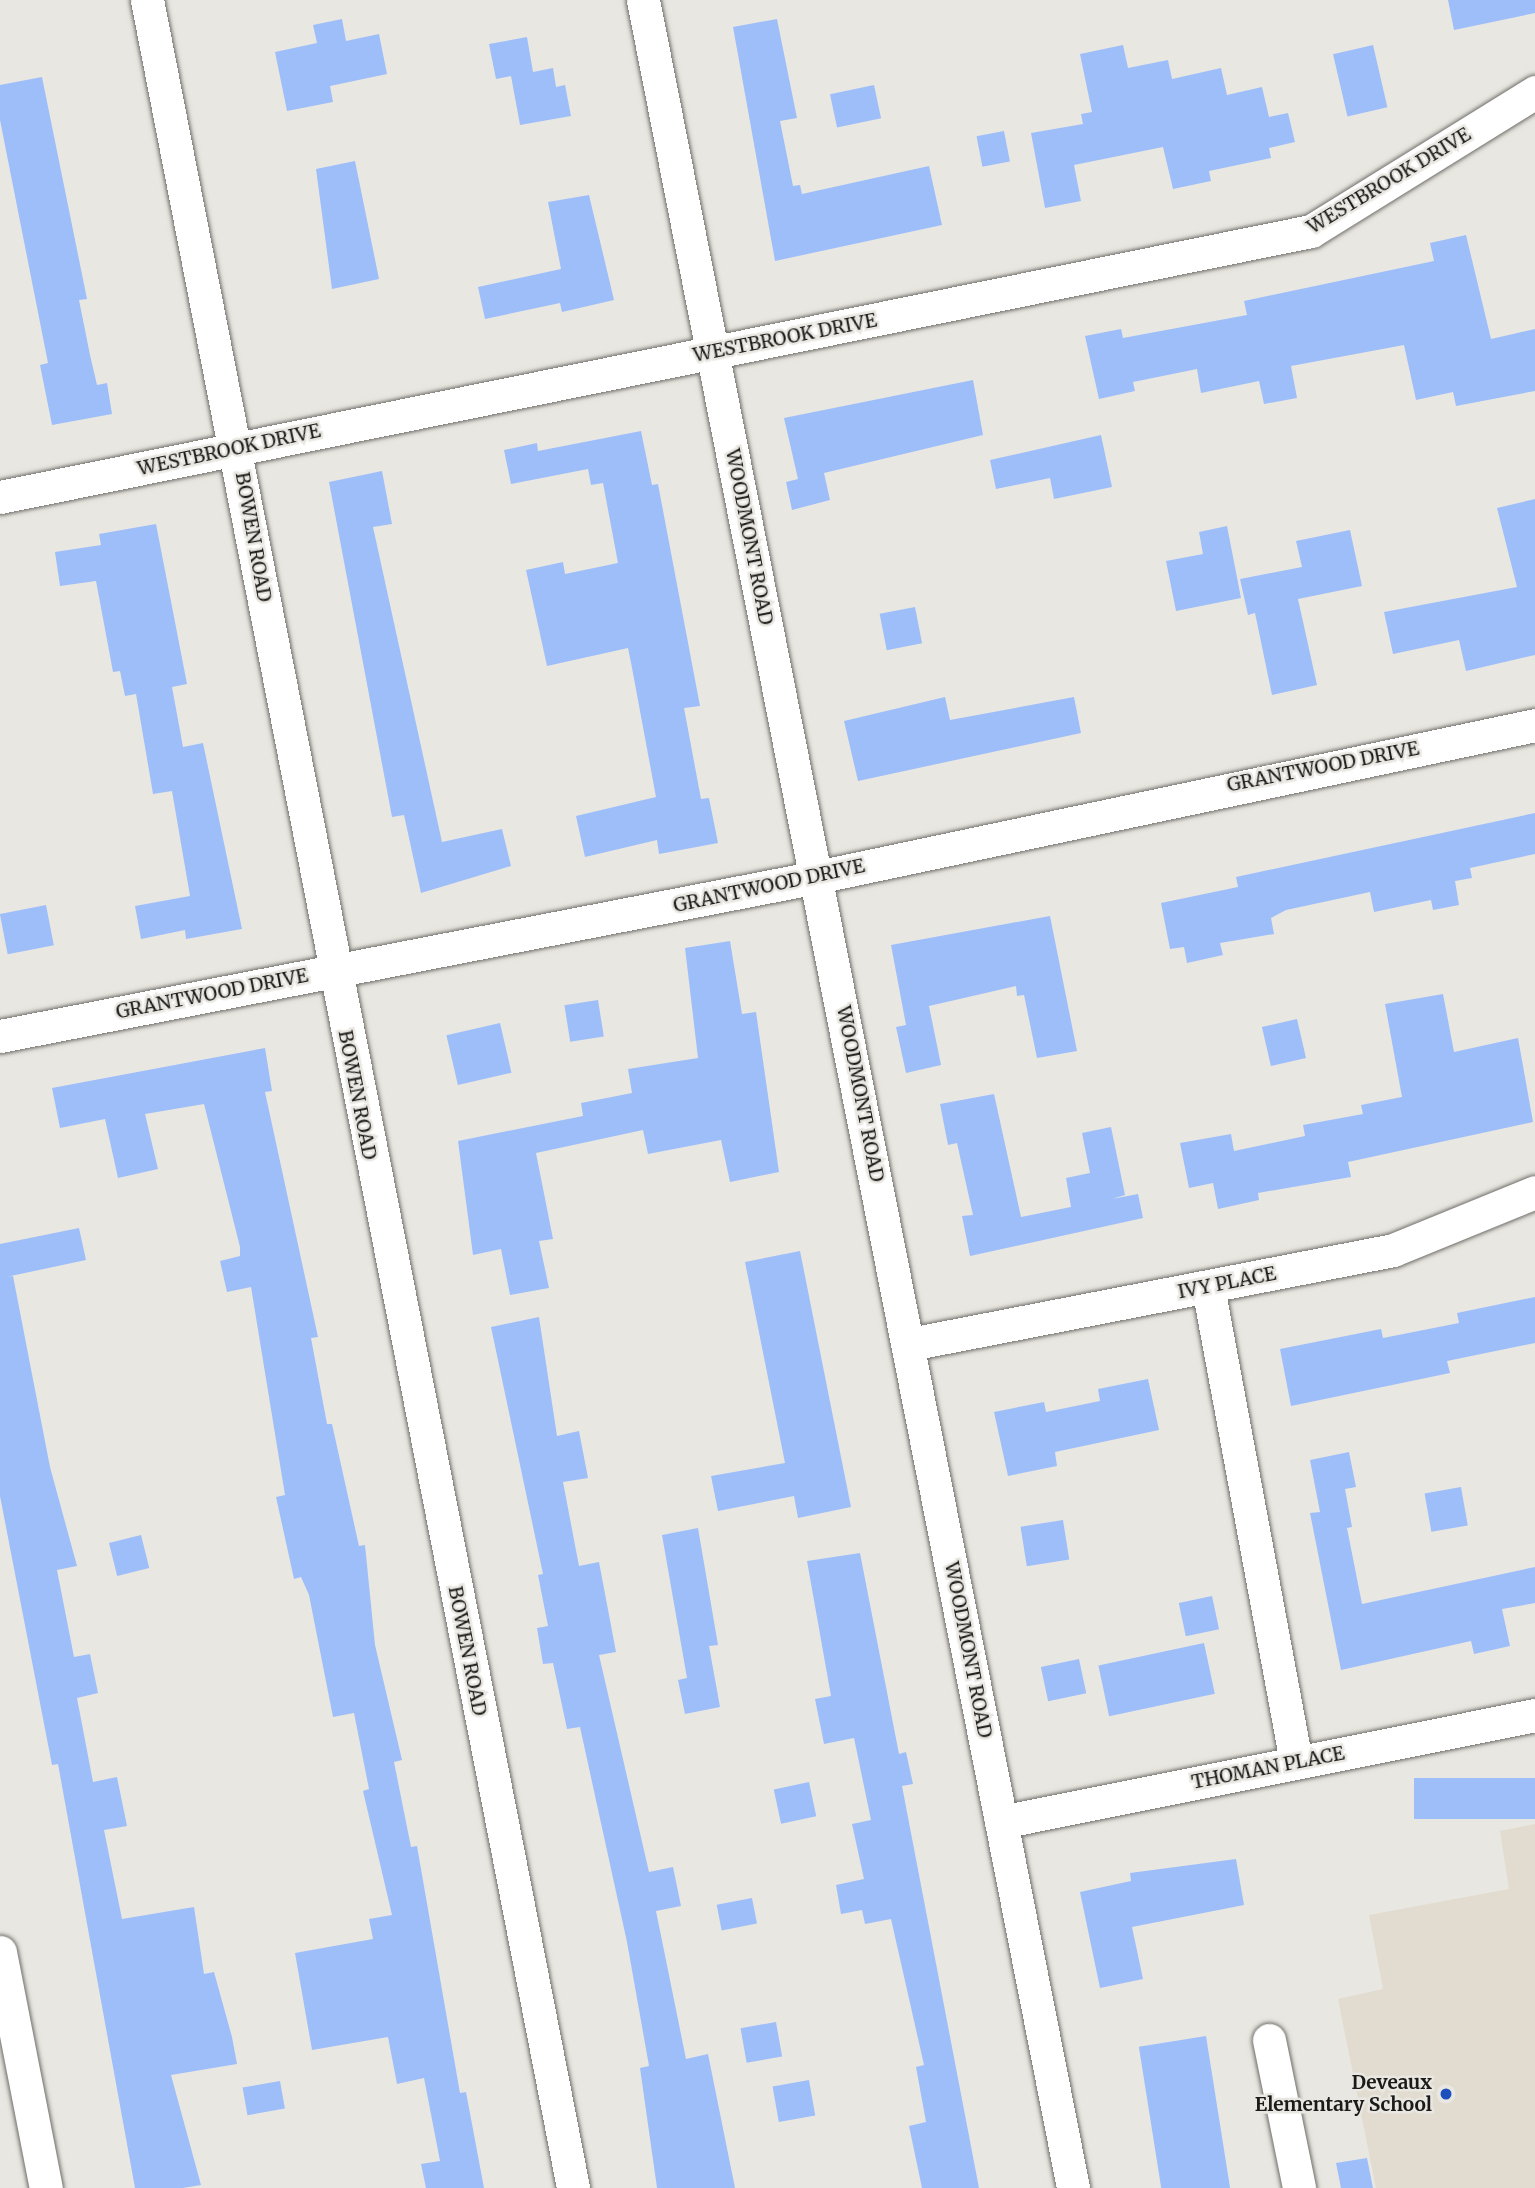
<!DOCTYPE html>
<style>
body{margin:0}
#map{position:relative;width:1535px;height:2188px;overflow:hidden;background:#e9e7e1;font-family:Merriweather,serif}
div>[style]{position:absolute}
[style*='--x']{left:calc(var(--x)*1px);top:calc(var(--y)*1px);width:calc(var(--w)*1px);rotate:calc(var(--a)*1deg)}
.built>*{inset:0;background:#e1dccf}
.building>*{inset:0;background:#9ebefa;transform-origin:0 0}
.roads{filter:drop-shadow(0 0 2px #706e6a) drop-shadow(0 0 2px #706e6a)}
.minor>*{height:33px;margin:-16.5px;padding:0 16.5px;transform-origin:16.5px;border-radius:16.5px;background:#fff}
.dots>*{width:19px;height:19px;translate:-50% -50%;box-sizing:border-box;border:4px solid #e9e7e1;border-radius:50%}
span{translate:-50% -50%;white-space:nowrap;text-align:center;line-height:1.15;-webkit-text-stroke:5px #e9e7e1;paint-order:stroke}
.street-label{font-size:19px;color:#1b1a18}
.poi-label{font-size:19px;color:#1b1a18;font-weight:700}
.right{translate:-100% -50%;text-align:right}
</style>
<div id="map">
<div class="built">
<i style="clip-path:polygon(1535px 1824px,1535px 2188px,1376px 2188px,1338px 1999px,1383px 1989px,1369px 1915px,1509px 1889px,1500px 1831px)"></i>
</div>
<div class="building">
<i style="clip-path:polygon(1448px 0,1535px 0,1535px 13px,1454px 30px)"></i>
<i style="clip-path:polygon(342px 19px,346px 41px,379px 34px,387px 74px,330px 86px,333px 102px,287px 111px,275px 52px,317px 43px,313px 25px)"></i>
<i style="clip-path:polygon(777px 19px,797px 118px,780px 121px,793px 186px,800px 185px,802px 194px,929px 166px,942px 225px,775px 261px,733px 27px)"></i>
<i style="clip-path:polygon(527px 37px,533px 72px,553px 68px,556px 87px,565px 85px,571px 116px,520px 125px,511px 76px,496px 79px,489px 44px)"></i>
<i style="clip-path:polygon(1123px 45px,1128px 68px,1168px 60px,1172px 79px,1221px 68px,1227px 95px,1262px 87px,1269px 117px,1288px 113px,1295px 142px,1269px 148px,1271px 158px,1209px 171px,1211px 181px,1173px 189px,1163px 147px,1074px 165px,1081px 201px,1045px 208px,1031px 133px,1083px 124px,1081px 114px,1092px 112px,1080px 54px)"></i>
<i style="left:1373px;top:45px;width:64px;height:41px;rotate:77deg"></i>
<i style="clip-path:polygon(42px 77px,87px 299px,79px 300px,90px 355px,97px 385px,107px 383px,112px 414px,52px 425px,40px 365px,48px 363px,0 120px,0 85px)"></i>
<i style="left:874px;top:85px;width:34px;height:45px;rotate:78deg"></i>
<i style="left:1004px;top:131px;width:31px;height:28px;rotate:79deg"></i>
<i style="clip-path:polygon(355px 161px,379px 279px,332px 289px,316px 169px)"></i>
<i style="clip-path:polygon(589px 195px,614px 300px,562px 312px,560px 303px,485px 319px,478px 287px,561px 269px,548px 202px)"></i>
<i style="clip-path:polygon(1466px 235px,1491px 339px,1535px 329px,1535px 391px,1456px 406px,1453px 392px,1416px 400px,1404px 345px,1291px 366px,1297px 398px,1264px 404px,1259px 381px,1201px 393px,1197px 369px,1133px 382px,1135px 391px,1099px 399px,1085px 336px,1121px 329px,1123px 338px,1247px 315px,1244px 301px,1434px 261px,1430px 243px)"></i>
<i style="clip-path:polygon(973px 380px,983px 435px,824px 473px,830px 500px,792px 510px,786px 482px,798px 479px,784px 418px)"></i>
<i style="clip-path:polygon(641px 431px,652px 485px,658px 484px,700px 706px,684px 708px,701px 799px,709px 798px,718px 843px,659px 854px,657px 840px,585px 857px,576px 816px,656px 797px,632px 668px,628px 648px,547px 666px,526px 570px,563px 562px,565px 574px,618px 563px,603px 483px,591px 485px,588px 469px,511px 484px,504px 450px,537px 443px,538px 451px)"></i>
<i style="clip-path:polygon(1101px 435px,1112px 487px,1054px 499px,1050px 478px,996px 489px,990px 460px)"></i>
<i style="clip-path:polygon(382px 471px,392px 524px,373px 527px,442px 842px,502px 829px,511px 866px,421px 893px,404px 815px,392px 817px,329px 482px)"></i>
<i style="clip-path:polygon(1535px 499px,1535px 655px,1466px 671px,1459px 640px,1393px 654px,1384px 612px,1517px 587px,1497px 508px)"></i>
<i style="clip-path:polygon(156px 524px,187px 684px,172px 687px,183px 747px,203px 743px,242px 929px,186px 939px,185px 930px,141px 939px,135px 906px,190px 896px,172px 791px,153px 794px,136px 694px,125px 696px,120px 671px,113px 672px,96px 581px,60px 586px,55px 552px,101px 545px,99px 534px)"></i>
<i style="clip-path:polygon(1227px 526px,1241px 598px,1176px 611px,1166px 561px,1203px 554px,1199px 532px)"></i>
<i style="clip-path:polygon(1350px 530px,1362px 586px,1298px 599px,1317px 685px,1272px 695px,1255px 613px,1248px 615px,1240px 579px,1302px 567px,1296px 541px)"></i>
<i style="left:915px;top:607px;width:37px;height:36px;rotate:79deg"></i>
<i style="clip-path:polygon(945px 697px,950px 720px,1074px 697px,1081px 733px,858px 781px,844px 721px)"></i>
<i style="clip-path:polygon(1535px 813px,1535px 854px,1470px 868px,1472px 878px,1455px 881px,1459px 905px,1433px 910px,1431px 900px,1374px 912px,1370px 892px,1286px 910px,1271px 918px,1274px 934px,1220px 943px,1223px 955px,1187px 963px,1184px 947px,1170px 949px,1161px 903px,1238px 887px,1236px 877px)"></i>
<i style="left:46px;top:905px;width:41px;height:47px;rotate:79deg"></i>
<i style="clip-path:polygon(1050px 916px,1077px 1051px,1037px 1058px,1024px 995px,1017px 996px,1016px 986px,929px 1006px,941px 1065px,906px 1073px,896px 1027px,906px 1025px,891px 945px)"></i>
<i style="clip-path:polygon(730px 941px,742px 1014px,756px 1012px,779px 1172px,730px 1182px,721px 1140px,648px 1154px,643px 1130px,536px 1153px,553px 1239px,539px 1241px,549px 1288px,510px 1295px,501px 1249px,473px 1255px,458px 1141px,583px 1116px,581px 1103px,632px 1093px,628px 1069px,698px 1058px,685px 948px)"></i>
<i style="clip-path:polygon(1443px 994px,1454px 1052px,1518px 1038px,1533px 1122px,1348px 1162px,1351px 1177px,1258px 1193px,1259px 1200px,1218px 1209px,1213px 1183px,1189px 1188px,1180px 1143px,1231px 1134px,1234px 1151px,1305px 1136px,1303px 1125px,1363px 1114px,1361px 1105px,1402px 1097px,1385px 1004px)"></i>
<i style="left:598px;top:1000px;width:37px;height:34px;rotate:81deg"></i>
<i style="left:1297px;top:1019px;width:40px;height:36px;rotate:77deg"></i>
<i style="left:500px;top:1023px;width:51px;height:55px;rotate:77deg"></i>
<i style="clip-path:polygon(265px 1048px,272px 1091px,265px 1092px,318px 1337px,311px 1338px,327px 1424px,332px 1424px,359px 1546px,365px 1545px,375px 1645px,402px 1760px,394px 1762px,411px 1847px,417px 1846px,460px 2093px,466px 2092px,484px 2188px,426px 2188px,421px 2164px,440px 2161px,424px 2078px,397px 2084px,388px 2037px,312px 2050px,295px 1953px,373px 1939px,369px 1919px,392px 1915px,363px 1791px,369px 1789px,354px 1713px,333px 1717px,309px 1595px,301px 1577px,294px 1579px,276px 1497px,285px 1495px,251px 1287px,227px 1292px,220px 1261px,240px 1256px,240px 1247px,204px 1104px,145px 1114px,158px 1169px,118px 1178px,105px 1119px,60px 1128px,52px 1088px)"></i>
<i style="clip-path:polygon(994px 1094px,1021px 1217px,1071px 1207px,1066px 1178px,1090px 1173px,1082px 1133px,1111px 1127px,1125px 1195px,1112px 1199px,1138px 1194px,1143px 1218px,970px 1256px,962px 1216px,973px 1215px,957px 1143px,948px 1145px,940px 1104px)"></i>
<i style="clip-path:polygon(79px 1228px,86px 1260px,6px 1277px,13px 1276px,50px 1467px,77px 1566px,57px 1570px,74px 1657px,90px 1654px,98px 1693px,77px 1698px,93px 1782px,117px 1777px,127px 1826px,104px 1830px,122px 1919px,194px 1907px,204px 1974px,214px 1972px,232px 2037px,237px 2064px,171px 2075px,201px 2185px,183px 2188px,135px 2188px,58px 1764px,52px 1765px,0 1496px,0 1244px)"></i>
<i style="clip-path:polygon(800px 1251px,851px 1507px,798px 1518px,794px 1496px,718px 1511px,711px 1476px,785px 1463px,745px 1262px)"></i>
<i style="clip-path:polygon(1535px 1297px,1535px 1343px,1447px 1361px,1450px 1373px,1291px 1406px,1280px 1349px,1381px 1329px,1383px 1338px,1459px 1323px,1457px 1313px)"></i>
<i style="clip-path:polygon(539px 1317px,557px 1436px,579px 1431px,588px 1478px,563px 1482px,579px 1566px,599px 1562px,616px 1652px,599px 1655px,649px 1872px,673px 1867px,681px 1906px,656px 1911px,686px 2059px,708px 2054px,735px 2188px,657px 2188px,640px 2068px,649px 2066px,627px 1942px,580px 1727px,567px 1729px,553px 1663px,543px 1664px,537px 1628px,548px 1626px,538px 1575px,543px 1574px,491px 1327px)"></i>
<i style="clip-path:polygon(1148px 1379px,1159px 1430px,1055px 1452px,1057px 1466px,1008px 1476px,994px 1412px,1044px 1402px,1046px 1412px,1100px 1401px,1098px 1389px)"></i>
<i style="clip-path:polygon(1349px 1452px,1356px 1487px,1345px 1489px,1352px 1527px,1347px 1528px,1362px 1604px,1535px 1567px,1535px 1603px,1502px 1609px,1510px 1646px,1474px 1654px,1471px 1641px,1341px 1670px,1310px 1513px,1320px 1512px,1310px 1460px)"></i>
<i style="left:1461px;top:1487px;width:39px;height:37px;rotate:80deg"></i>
<i style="left:1063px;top:1520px;width:40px;height:43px;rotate:81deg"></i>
<i style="clip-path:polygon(698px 1528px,718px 1645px,709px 1646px,720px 1707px,685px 1714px,678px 1680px,687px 1678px,662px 1535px)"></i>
<i style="left:141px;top:1535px;width:34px;height:33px;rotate:76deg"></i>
<i style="clip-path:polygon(860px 1553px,899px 1754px,906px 1752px,913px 1784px,902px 1786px,979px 2188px,922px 2188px,909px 2126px,926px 2122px,916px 2067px,924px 2065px,891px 1919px,865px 1924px,862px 1910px,841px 1914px,836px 1885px,864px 1879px,852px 1824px,871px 1820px,854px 1738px,824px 1744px,815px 1699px,831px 1696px,807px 1561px)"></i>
<i style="left:1212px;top:1596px;width:34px;height:34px;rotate:78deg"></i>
<i style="left:1204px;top:1643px;width:52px;height:108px;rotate:78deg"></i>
<i style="left:1079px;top:1659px;width:35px;height:39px;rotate:78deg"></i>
<i style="left:1535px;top:1778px;width:41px;height:121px;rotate:90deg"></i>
<i style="left:809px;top:1782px;width:35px;height:36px;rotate:78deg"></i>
<i style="clip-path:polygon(1236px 1859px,1244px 1905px,1132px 1927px,1143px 1979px,1100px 1988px,1080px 1892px,1131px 1881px,1130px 1873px)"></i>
<i style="left:752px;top:1898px;width:26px;height:36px;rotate:79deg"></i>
<i style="left:776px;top:2022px;width:35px;height:36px;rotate:80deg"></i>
<i style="left:1206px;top:2036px;width:154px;height:68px;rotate:81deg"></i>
<i style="left:809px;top:2080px;width:36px;height:37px;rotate:80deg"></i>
<i style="left:280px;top:2081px;width:28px;height:38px;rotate:80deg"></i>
<i style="clip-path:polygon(1367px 2158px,1373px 2188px,1341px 2188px,1336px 2163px)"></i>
</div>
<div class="roads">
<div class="minor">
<i style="--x:147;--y:0;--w:2229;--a:78.98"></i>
<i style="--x:643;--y:0;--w:2230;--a:78.88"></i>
<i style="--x:0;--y:497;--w:1338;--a:-11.47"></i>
<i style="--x:1311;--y:231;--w:264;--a:-31.8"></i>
<i style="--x:0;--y:1036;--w:832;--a:-11.01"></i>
<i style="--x:817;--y:877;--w:734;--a:-11.95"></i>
<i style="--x:1208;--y:1287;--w:484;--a:79.5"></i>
<i style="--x:910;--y:1344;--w:492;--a:-11"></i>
<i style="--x:1393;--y:1250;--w:153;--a:-22.2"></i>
<i style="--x:1001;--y:1822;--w:545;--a:-11.33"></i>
<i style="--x:0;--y:1952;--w:240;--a:79"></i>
<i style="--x:1269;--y:2040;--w:151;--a:78.5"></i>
</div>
</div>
<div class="dots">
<i style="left:1446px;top:2094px;background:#1d50bd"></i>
</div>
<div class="street-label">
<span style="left:1389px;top:181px;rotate:-31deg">WESTBROOK DRIVE</span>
<span style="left:785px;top:338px;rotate:-11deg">WESTBROOK DRIVE</span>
<span style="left:229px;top:450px;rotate:-12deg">WESTBROOK DRIVE</span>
<span style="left:253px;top:537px;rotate:80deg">BOWEN ROAD</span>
<span style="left:749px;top:537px;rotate:79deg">WOODMONT ROAD</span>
<span style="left:1323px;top:767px;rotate:-11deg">GRANTWOOD DRIVE</span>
<span style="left:769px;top:886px;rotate:-12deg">GRANTWOOD DRIVE</span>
<span style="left:212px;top:994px;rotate:-11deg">GRANTWOOD DRIVE</span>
<span style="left:860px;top:1094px;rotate:79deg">WOODMONT ROAD</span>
<span style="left:357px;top:1095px;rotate:79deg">BOWEN ROAD</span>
<span style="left:1227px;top:1283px;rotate:-11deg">IVY PLACE</span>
<span style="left:968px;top:1650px;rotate:79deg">WOODMONT ROAD</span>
<span style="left:467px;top:1651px;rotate:79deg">BOWEN ROAD</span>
<span style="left:1268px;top:1768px;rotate:-11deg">THOMAN PLACE</span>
</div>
<div class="poi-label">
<span class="right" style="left:1432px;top:2094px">Deveaux<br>Elementary School</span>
</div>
</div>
